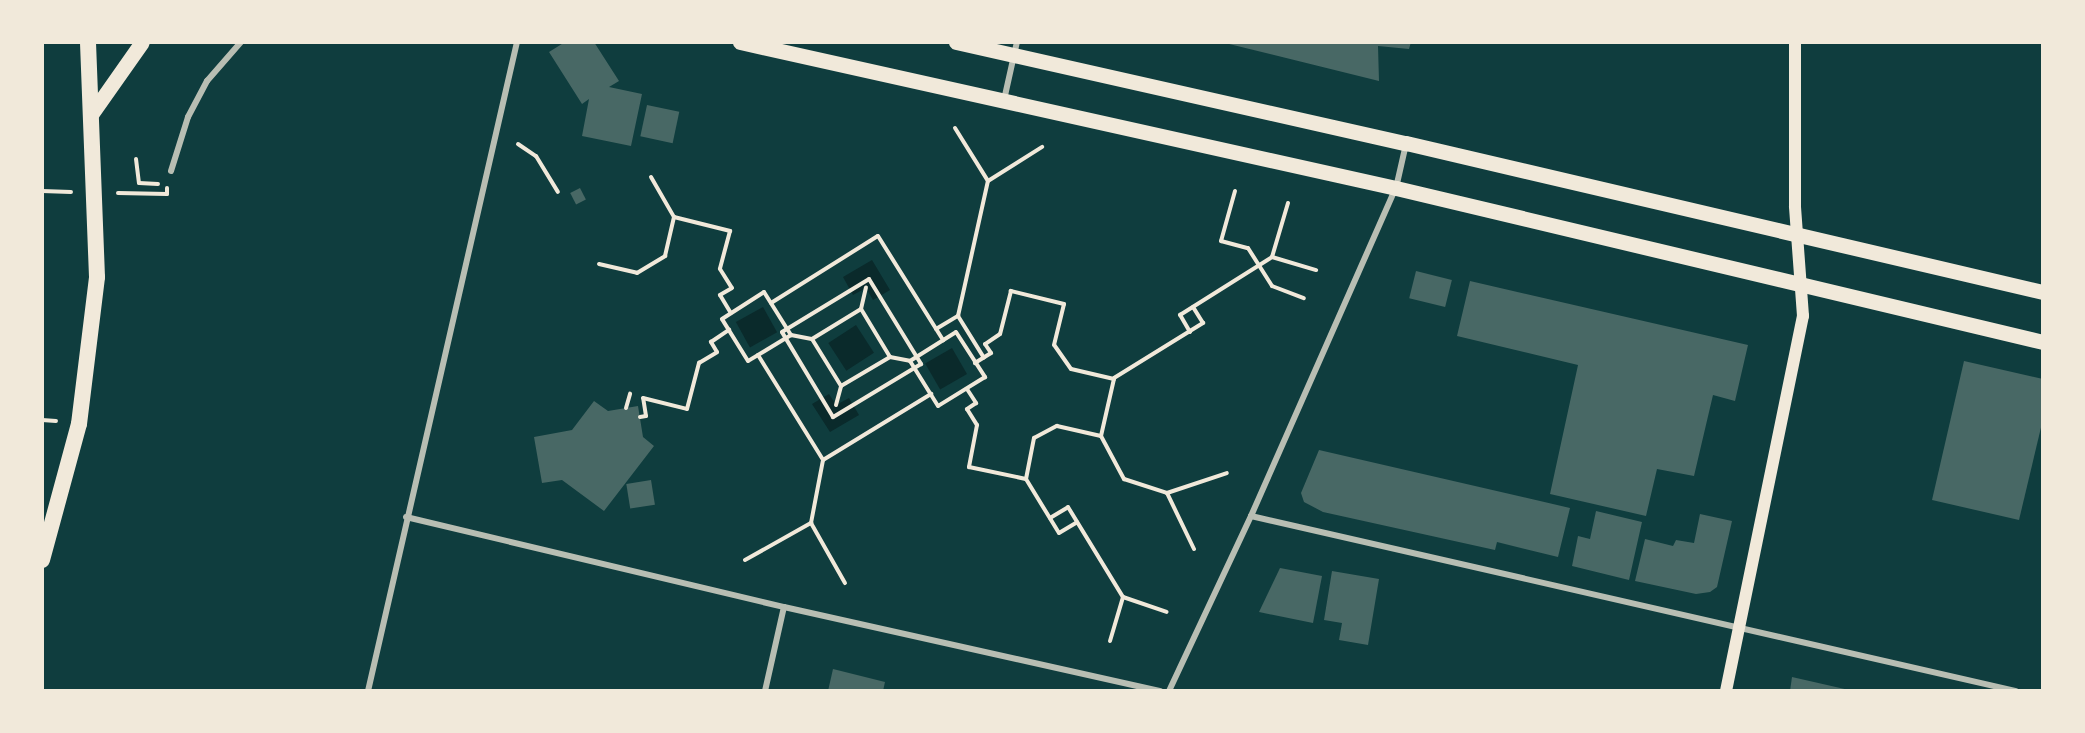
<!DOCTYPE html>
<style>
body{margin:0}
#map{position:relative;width:2085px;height:733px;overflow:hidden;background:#0f3d3e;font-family:Inter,sans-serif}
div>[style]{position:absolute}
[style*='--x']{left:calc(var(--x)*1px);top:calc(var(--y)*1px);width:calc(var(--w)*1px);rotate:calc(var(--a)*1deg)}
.water>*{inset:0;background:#0a2a2b;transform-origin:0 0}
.building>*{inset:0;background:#486865;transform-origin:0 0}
.path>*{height:4px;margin:-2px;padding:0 2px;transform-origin:2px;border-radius:2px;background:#f1e9da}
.minor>*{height:6px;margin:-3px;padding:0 3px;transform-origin:3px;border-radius:3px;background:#b8beb3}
.secondary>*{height:12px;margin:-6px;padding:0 6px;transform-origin:6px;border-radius:6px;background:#f1e9da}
.primary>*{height:15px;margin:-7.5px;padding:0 7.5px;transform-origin:7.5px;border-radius:7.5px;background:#f1e9da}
.trunk>*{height:16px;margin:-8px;padding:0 8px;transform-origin:8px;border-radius:8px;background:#f1e9da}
span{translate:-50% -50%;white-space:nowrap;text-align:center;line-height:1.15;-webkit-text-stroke:6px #f1e9da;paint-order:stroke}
.frame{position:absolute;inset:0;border:44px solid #f1e9da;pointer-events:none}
</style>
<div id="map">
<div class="water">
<i style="clip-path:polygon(872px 260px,890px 290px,873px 300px,866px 288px,853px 295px,843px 277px)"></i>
<i style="left:763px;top:307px;width:29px;height:31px;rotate:61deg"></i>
<i style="left:856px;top:325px;width:33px;height:33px;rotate:57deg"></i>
<i style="left:952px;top:348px;width:30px;height:31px;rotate:60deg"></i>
<i style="clip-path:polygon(829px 394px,836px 405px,849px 398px,859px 415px,830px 432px,812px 404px)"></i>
</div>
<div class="building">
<i style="clip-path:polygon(565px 42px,594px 42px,619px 81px,609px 87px,642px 94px,631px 146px,582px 136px,589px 99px,582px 104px,549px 52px)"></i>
<i style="clip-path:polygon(1411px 42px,1409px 49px,1378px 46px,1379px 81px,1225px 43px)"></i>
<i style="left:647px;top:105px;width:33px;height:32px;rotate:12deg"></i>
<i style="left:580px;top:188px;width:13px;height:11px;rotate:63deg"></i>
<i style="left:1416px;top:271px;width:37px;height:28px;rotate:14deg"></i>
<i style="clip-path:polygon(1470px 281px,1748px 345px,1735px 401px,1713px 395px,1694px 476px,1657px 469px,1646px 516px,1550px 494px,1578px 365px,1457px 336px)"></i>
<i style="clip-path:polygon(1964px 361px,2043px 379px,2043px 419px,2019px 520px,1932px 500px)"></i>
<i style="clip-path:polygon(594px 401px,608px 411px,638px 406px,643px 437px,654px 446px,604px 511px,562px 480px,542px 483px,534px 437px,572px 430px)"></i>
<i style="clip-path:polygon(1319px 450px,1570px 508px,1558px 557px,1497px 542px,1495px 550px,1323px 512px,1304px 502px,1301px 493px)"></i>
<i style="left:651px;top:480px;width:25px;height:25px;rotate:81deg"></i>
<i style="clip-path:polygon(1596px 511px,1642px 522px,1629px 580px,1572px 566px,1578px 536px,1590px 539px)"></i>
<i style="clip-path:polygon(1700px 514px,1732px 521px,1717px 587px,1710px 592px,1696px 594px,1635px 581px,1645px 539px,1673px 546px,1676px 540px,1694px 543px)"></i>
<i style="clip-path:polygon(1280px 568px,1322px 576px,1313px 623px,1259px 612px)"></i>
<i style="clip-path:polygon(1332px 571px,1379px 579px,1368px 645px,1339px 640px,1342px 623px,1324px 620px)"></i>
<i style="clip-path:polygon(833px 669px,885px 682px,883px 691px,828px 691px)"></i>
<i style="clip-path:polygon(1792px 677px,1849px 690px,1849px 691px,1790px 691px)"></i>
</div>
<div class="path">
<i style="--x:955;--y:128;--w:62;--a:58.1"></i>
<i style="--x:988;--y:181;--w:64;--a:-32.2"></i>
<i style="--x:518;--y:144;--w:22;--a:34"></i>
<i style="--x:536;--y:156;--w:42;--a:58.6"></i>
<i style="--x:136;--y:159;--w:24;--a:83"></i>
<i style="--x:139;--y:183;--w:19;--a:3"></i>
<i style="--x:651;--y:177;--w:46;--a:60.1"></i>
<i style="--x:42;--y:191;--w:29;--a:2"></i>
<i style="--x:1235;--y:191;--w:52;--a:105.6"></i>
<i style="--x:1221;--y:241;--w:28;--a:15"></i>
<i style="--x:1248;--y:248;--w:45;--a:57.7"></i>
<i style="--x:1272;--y:286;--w:34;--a:21"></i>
<i style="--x:118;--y:193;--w:49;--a:1.2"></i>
<i style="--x:167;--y:194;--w:6;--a:-90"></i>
<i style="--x:1288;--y:203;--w:56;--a:106.5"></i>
<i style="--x:1272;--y:257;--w:46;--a:16.5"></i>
<i style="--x:599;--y:264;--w:39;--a:13"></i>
<i style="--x:637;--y:273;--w:33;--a:-31"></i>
<i style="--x:665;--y:256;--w:40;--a:-77"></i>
<i style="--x:674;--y:217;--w:58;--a:14"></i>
<i style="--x:730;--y:231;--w:39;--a:105"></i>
<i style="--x:720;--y:269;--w:22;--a:58"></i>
<i style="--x:732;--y:288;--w:14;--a:150"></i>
<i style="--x:720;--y:295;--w:21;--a:59"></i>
<i style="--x:869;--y:279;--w:100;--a:58.5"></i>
<i style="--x:921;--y:364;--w:103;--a:148.9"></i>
<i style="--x:833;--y:417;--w:99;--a:-121"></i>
<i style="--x:782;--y:332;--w:102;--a:-31.3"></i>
<i style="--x:764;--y:292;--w:51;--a:57.9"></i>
<i style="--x:791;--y:335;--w:50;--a:148.8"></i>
<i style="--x:748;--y:361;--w:49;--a:-121.8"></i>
<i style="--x:722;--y:319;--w:50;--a:-32.7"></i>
<i style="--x:771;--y:303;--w:126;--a:-32.1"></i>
<i style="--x:878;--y:236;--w:123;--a:58"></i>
<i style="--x:861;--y:309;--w:22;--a:-77"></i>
<i style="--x:958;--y:316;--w:138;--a:-77.5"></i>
<i style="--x:936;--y:329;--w:26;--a:-31"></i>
<i style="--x:958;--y:316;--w:49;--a:58.2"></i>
<i style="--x:956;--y:332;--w:54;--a:57.2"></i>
<i style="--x:985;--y:377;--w:55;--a:148.3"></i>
<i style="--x:938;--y:406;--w:53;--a:-121.9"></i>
<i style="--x:910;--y:361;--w:54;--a:-32.2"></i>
<i style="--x:1190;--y:332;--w:20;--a:-120"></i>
<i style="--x:1180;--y:315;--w:109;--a:-32.2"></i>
<i style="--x:791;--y:335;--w:21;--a:11"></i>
<i style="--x:758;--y:355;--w:123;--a:58.2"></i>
<i style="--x:823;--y:460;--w:127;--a:-31.4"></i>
<i style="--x:890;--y:357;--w:20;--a:11"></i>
<i style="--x:1114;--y:378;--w:105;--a:-31.7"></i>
<i style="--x:1203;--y:323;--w:19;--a:-122"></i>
<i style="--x:967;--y:389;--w:17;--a:57"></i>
<i style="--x:976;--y:403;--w:11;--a:146"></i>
<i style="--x:967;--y:409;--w:19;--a:58"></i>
<i style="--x:977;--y:425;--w:43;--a:100.8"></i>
<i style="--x:969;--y:467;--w:58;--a:11.9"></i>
<i style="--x:1026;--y:479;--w:42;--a:-79"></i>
<i style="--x:1034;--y:438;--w:26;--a:-28"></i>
<i style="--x:1057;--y:426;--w:45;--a:12.8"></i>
<i style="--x:1101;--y:436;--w:58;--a:-77.2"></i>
<i style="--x:1114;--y:379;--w:44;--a:-166.9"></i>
<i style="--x:1071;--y:369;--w:29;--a:-125"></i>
<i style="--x:1054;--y:345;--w:42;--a:-76.3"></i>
<i style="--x:1064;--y:304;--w:55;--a:-166.2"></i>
<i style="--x:1011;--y:291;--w:44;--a:104.3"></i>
<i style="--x:1000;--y:334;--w:18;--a:146"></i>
<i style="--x:985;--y:344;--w:11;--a:56"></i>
<i style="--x:991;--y:353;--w:19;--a:148"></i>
<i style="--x:836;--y:405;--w:20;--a:-75"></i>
<i style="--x:841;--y:386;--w:57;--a:-30.6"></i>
<i style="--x:890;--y:357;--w:56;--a:-121.1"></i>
<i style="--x:861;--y:309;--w:57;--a:148.5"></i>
<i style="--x:812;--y:339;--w:55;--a:58.3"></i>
<i style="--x:626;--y:408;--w:15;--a:-74"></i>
<i style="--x:640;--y:417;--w:6;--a:-9"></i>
<i style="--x:646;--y:416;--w:18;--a:-99"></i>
<i style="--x:643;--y:398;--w:45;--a:14"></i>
<i style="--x:687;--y:409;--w:48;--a:-75.4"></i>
<i style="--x:699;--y:363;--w:21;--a:-31"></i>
<i style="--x:717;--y:352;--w:12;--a:-121"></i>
<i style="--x:711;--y:342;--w:22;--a:-34"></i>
<i style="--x:42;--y:420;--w:14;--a:4"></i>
<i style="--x:1101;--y:436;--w:49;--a:61.9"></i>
<i style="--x:1124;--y:479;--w:45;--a:18"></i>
<i style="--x:1026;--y:479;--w:63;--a:58.6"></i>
<i style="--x:1059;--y:533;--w:21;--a:-31"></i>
<i style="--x:1050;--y:518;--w:21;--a:-31"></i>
<i style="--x:1068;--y:507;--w:105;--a:58.6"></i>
<i style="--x:811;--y:523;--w:64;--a:-79.2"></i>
<i style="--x:1194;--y:549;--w:62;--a:-115.7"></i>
<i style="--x:1167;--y:493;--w:63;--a:-18.4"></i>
<i style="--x:745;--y:560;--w:76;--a:-29.3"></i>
<i style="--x:811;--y:523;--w:69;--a:60.5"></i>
<i style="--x:1110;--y:641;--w:46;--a:-73.5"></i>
<i style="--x:1123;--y:597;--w:46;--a:18.8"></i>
</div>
<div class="minor">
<i style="--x:1004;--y:100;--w:59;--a:-77.4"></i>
<i style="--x:171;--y:171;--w:57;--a:-72.5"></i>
<i style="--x:188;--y:117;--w:41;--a:-62.2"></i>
<i style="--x:207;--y:81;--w:52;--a:-48.9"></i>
<i style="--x:1251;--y:516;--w:785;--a:12.89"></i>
<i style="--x:406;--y:517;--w:389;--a:13.4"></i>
<i style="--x:784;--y:607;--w:386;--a:12.6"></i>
<i style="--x:368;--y:691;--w:666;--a:-77.07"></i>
<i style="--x:765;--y:691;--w:86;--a:-77.3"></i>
<i style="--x:1169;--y:691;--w:193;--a:-64.9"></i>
<i style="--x:1251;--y:516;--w:359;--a:-66.2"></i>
<i style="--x:1396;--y:188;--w:45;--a:-77.2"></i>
</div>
<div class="secondary">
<i style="--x:1726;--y:691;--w:383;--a:-78.4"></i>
<i style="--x:1803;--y:316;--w:110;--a:-94.2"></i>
<i style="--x:1795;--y:206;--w:164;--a:-90"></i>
</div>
<div class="primary">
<i style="--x:740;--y:42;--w:672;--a:12.55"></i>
<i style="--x:1396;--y:188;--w:665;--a:13.39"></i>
<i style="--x:956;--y:42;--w:461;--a:12.7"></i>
<i style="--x:1406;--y:143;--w:654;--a:13.17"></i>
<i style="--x:90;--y:116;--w:90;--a:-54.9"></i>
</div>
<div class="trunk">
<i style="--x:42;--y:560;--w:141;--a:-74.8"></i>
<i style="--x:79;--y:424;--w:148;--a:-83"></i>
<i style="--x:97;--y:277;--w:235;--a:-92.2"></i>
</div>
<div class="frame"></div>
</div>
